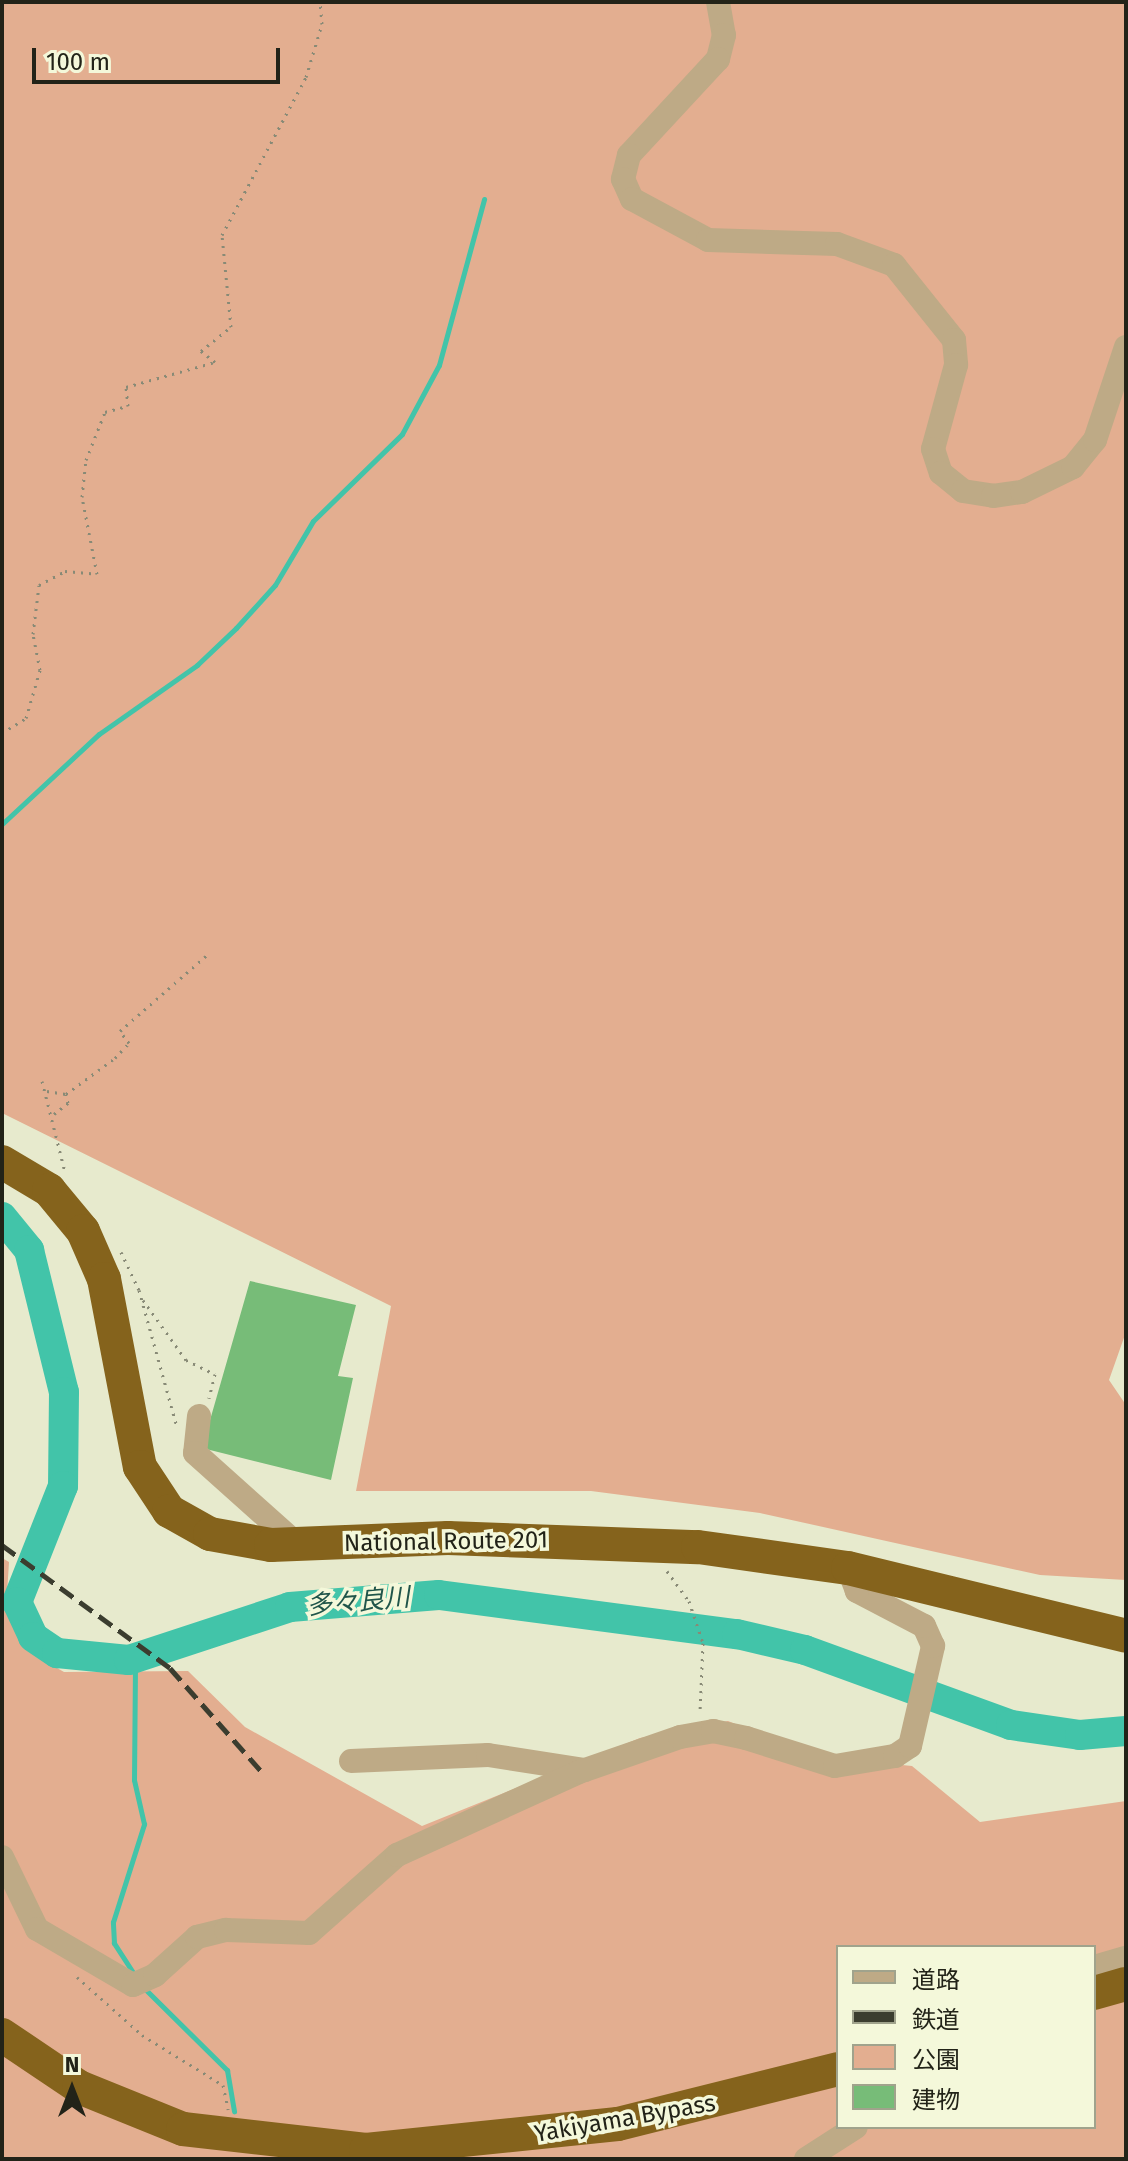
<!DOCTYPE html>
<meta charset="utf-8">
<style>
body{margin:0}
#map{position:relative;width:1128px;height:2161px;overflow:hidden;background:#e7eacd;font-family:"Fira Sans","Noto Sans JP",sans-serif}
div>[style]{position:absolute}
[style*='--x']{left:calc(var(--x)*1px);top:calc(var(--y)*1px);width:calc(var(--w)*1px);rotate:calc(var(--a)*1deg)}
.green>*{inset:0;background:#e3ae90}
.stream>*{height:5px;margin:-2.5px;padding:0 2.5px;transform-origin:2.5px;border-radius:2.5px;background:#42c4a9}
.river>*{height:30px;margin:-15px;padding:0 15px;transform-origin:15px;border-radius:15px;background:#42c4a9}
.building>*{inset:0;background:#77bc78}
.path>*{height:3px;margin-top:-1.5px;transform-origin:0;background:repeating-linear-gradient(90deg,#888a76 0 2px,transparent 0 8px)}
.minor>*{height:24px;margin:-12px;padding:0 12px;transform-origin:12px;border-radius:12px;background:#beaa86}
.highway>*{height:34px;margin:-17px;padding:0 17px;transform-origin:17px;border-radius:17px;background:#85631c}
.rail>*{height:5px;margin-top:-2.5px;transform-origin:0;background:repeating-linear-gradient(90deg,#3b3d2f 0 16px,transparent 0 24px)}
span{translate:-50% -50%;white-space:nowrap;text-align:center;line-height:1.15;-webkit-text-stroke:7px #f4f8da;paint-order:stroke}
.street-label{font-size:24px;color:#222318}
.water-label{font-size:26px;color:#20554a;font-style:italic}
.frame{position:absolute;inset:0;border:4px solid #222318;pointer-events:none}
.legend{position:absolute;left:836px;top:1945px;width:260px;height:184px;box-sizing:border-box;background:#f4f8da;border:2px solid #a0a38c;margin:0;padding:10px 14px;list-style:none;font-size:24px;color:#222318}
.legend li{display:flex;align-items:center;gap:16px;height:40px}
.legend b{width:40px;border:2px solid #a0a38c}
.north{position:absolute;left:32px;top:2049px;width:80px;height:80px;-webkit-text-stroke:6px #f4f8da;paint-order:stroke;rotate:0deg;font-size:22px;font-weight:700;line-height:32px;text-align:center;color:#222318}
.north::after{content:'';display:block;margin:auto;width:28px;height:36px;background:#222318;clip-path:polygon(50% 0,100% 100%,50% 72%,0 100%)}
.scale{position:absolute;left:32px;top:48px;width:248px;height:36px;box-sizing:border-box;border:4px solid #222318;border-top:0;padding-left:10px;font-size:24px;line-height:28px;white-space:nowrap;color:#222318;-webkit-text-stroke:6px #f4f8da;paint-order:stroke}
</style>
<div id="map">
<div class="green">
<i style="clip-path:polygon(2px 2px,1126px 2px,1126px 1332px,1109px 1380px,1126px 1405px,1126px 1580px,1040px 1575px,760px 1513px,591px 1491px,356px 1491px,391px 1306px,2px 1113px)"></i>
<i style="clip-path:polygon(evenodd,2px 1558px,9px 1562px,6px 1610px,29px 1652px,64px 1672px,188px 1671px,245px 1727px,422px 1826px,640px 1738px,728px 1721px,814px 1756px,912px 1766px,980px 1822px,1126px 1801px,1126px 2159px,2px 2159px,2px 1558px,838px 1947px,1094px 1947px,1094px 2127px,838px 2127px,838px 1947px)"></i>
</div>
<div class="stream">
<i style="--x:2;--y:824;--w:132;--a:-42.9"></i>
<i style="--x:99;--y:734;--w:120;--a:-35.1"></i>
<i style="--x:197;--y:665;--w:54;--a:-43.5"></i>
<i style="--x:236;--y:628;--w:58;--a:-47.8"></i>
<i style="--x:275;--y:585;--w:74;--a:-59.3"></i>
<i style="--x:313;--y:521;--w:124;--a:-44.3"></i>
<i style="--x:402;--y:434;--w:78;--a:-61.8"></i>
<i style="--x:439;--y:365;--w:172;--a:-74.8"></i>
<i style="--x:134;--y:1974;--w:37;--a:-123"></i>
<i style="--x:114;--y:1943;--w:21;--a:-93"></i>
<i style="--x:113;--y:1922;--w:103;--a:-72.4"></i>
<i style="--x:144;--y:1824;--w:45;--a:-102.8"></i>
<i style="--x:134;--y:1780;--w:122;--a:-89.5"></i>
<i style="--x:144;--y:1988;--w:117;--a:44.7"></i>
<i style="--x:227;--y:2070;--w:42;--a:80.3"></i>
</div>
<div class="river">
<i style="--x:2;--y:1217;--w:43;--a:50.7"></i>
<i style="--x:29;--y:1250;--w:146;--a:76.2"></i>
<i style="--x:64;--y:1392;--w:94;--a:90.6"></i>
<i style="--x:63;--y:1486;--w:125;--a:111.6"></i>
<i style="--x:17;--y:1602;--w:38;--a:65"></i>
<i style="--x:33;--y:1637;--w:29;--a:34"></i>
<i style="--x:57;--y:1653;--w:72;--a:5.6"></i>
<i style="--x:129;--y:1660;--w:169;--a:-18.2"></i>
<i style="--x:290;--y:1607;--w:149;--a:-4.6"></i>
<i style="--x:439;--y:1595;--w:301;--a:7.5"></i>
<i style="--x:737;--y:1634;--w:70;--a:13.2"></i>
<i style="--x:805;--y:1650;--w:219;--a:20"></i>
<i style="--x:1011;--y:1725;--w:70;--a:8.2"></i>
<i style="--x:1080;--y:1735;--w:46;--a:-5"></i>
</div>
<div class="building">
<i style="clip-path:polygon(250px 1281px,356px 1305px,338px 1376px,353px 1378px,331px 1480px,202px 1448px)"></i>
</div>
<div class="path">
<i style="--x:2;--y:733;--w:28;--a:-32"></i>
<i style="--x:26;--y:718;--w:50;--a:-73.7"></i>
<i style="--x:40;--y:670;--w:37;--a:-101"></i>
<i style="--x:33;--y:634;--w:49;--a:-83"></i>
<i style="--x:39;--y:585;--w:30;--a:-28"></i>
<i style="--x:65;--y:571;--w:32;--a:5"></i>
<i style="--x:97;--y:574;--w:78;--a:-101"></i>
<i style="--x:82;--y:497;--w:37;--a:-84"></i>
<i style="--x:86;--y:460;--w:52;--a:-68.4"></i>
<i style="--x:105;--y:412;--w:24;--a:-15"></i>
<i style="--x:128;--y:406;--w:19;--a:-96"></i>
<i style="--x:126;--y:387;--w:92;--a:-15.7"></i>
<i style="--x:215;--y:362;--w:18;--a:-142"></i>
<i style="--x:201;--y:351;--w:38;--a:-39"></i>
<i style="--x:231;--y:327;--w:92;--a:-95.6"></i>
<i style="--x:222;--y:235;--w:179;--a:-62"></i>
<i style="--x:306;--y:77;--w:55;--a:-73.2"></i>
<i style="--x:322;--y:24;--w:22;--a:-95"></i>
<i style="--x:42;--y:1081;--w:94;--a:75.8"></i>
<i style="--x:47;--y:1091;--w:19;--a:9"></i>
<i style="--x:66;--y:1094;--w:61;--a:-36.3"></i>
<i style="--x:115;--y:1058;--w:21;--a:-47"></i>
<i style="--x:129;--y:1043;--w:15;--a:-127"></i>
<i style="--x:120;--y:1031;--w:116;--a:-41.1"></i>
<i style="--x:54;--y:1114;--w:18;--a:-38"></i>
<i style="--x:68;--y:1103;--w:9;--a:-103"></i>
<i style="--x:121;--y:1252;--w:42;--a:64.7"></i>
<i style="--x:139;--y:1290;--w:142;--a:74.5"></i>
<i style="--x:143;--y:1300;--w:74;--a:54.4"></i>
<i style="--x:186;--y:1360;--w:32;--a:26"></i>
<i style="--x:215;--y:1374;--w:25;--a:104"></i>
<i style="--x:667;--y:1571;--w:37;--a:54"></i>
<i style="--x:689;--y:1601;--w:44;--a:71.6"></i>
<i style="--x:703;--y:1643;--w:70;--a:92.5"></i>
<i style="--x:77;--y:1977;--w:87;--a:41.7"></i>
<i style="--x:142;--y:2035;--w:95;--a:31.7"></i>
<i style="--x:223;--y:2085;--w:25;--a:78"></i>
</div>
<div class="minor">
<i style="--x:718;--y:2;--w:34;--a:80"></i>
<i style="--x:724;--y:35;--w:25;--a:104"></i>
<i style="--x:718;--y:59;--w:131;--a:132.8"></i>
<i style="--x:629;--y:155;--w:25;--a:104"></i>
<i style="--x:623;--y:179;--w:22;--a:66"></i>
<i style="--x:632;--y:199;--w:86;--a:28.3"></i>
<i style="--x:708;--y:240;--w:129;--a:1.8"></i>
<i style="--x:837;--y:244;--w:61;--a:20.2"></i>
<i style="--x:894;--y:265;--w:96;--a:51.3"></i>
<i style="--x:954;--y:340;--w:25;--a:85"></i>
<i style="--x:956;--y:365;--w:87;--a:105.3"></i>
<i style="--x:933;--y:449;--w:25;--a:72"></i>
<i style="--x:941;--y:473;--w:28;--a:39"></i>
<i style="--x:963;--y:491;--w:30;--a:9"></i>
<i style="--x:993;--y:496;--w:29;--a:-8"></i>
<i style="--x:1022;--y:492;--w:57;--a:-26.1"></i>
<i style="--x:1073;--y:467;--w:35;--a:-51"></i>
<i style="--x:1095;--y:440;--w:98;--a:-71.6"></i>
<i style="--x:199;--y:1416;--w:37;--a:96"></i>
<i style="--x:195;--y:1453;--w:138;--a:41.8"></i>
<i style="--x:351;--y:1761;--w:137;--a:-2.5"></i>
<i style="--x:488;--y:1755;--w:98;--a:8.8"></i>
<i style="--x:2;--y:1857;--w:80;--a:64.1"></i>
<i style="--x:37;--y:1929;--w:111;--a:30.3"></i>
<i style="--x:133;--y:1985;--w:24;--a:-24"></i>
<i style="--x:155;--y:1975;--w:57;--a:-42.1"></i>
<i style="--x:197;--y:1937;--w:30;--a:-14"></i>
<i style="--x:226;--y:1930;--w:83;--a:2.1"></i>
<i style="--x:309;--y:1933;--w:118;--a:-41.6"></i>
<i style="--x:397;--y:1855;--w:200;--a:-24.5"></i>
<i style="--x:579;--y:1772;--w:107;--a:-19.1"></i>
<i style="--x:680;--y:1737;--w:34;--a:-10"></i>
<i style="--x:713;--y:1731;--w:34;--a:12"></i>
<i style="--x:746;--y:1738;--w:93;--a:17.5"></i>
<i style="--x:835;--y:1766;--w:61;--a:-9.5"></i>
<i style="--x:895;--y:1756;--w:18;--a:-34"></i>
<i style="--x:910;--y:1746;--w:103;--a:-77"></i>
<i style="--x:933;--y:1646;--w:22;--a:-114"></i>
<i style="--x:924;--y:1626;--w:76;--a:-152.4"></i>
<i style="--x:857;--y:1591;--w:25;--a:-111"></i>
<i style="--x:1094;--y:1967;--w:33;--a:-16"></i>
<i style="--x:806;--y:2159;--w:59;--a:-32.6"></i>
</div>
<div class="highway">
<i style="--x:2;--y:1162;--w:55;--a:30.8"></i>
<i style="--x:49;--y:1190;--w:53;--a:50.3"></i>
<i style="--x:83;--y:1231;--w:52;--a:66.4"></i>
<i style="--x:104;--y:1279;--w:191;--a:79.2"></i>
<i style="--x:140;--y:1467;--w:53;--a:56.6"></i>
<i style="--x:169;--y:1511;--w:47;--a:29.3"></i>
<i style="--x:210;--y:1534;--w:62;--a:10.2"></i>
<i style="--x:271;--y:1545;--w:177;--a:-2.3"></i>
<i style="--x:448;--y:1538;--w:250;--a:2.1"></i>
<i style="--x:698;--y:1547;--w:151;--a:8"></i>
<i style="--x:848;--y:1568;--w:286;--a:13.7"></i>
<i style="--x:1094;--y:1993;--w:33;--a:-16"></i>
<i style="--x:2;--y:2035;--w:93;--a:34"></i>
<i style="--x:79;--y:2087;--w:112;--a:22"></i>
<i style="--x:183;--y:2129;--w:184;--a:6.5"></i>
<i style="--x:366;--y:2150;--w:253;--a:-5.9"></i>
<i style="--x:618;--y:2124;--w:227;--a:-14"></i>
</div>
<div class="rail">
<i style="--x:2;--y:1545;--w:208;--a:36.2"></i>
<i style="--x:170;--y:1668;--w:139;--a:48.5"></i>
</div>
<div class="street-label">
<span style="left:446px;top:1542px;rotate:-1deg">National Route 201</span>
<span style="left:625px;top:2119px;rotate:-10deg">Yakiyama Bypass</span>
</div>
<div class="water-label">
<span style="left:358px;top:1602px;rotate:-5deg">多々良川</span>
</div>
<div class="frame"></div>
<ul class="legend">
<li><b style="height:10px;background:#beaa86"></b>道路</li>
<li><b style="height:10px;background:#3b3d2f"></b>鉄道</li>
<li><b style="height:22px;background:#e3ae90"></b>公園</li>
<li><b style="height:22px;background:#77bc78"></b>建物</li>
</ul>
<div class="north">N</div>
<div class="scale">100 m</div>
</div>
